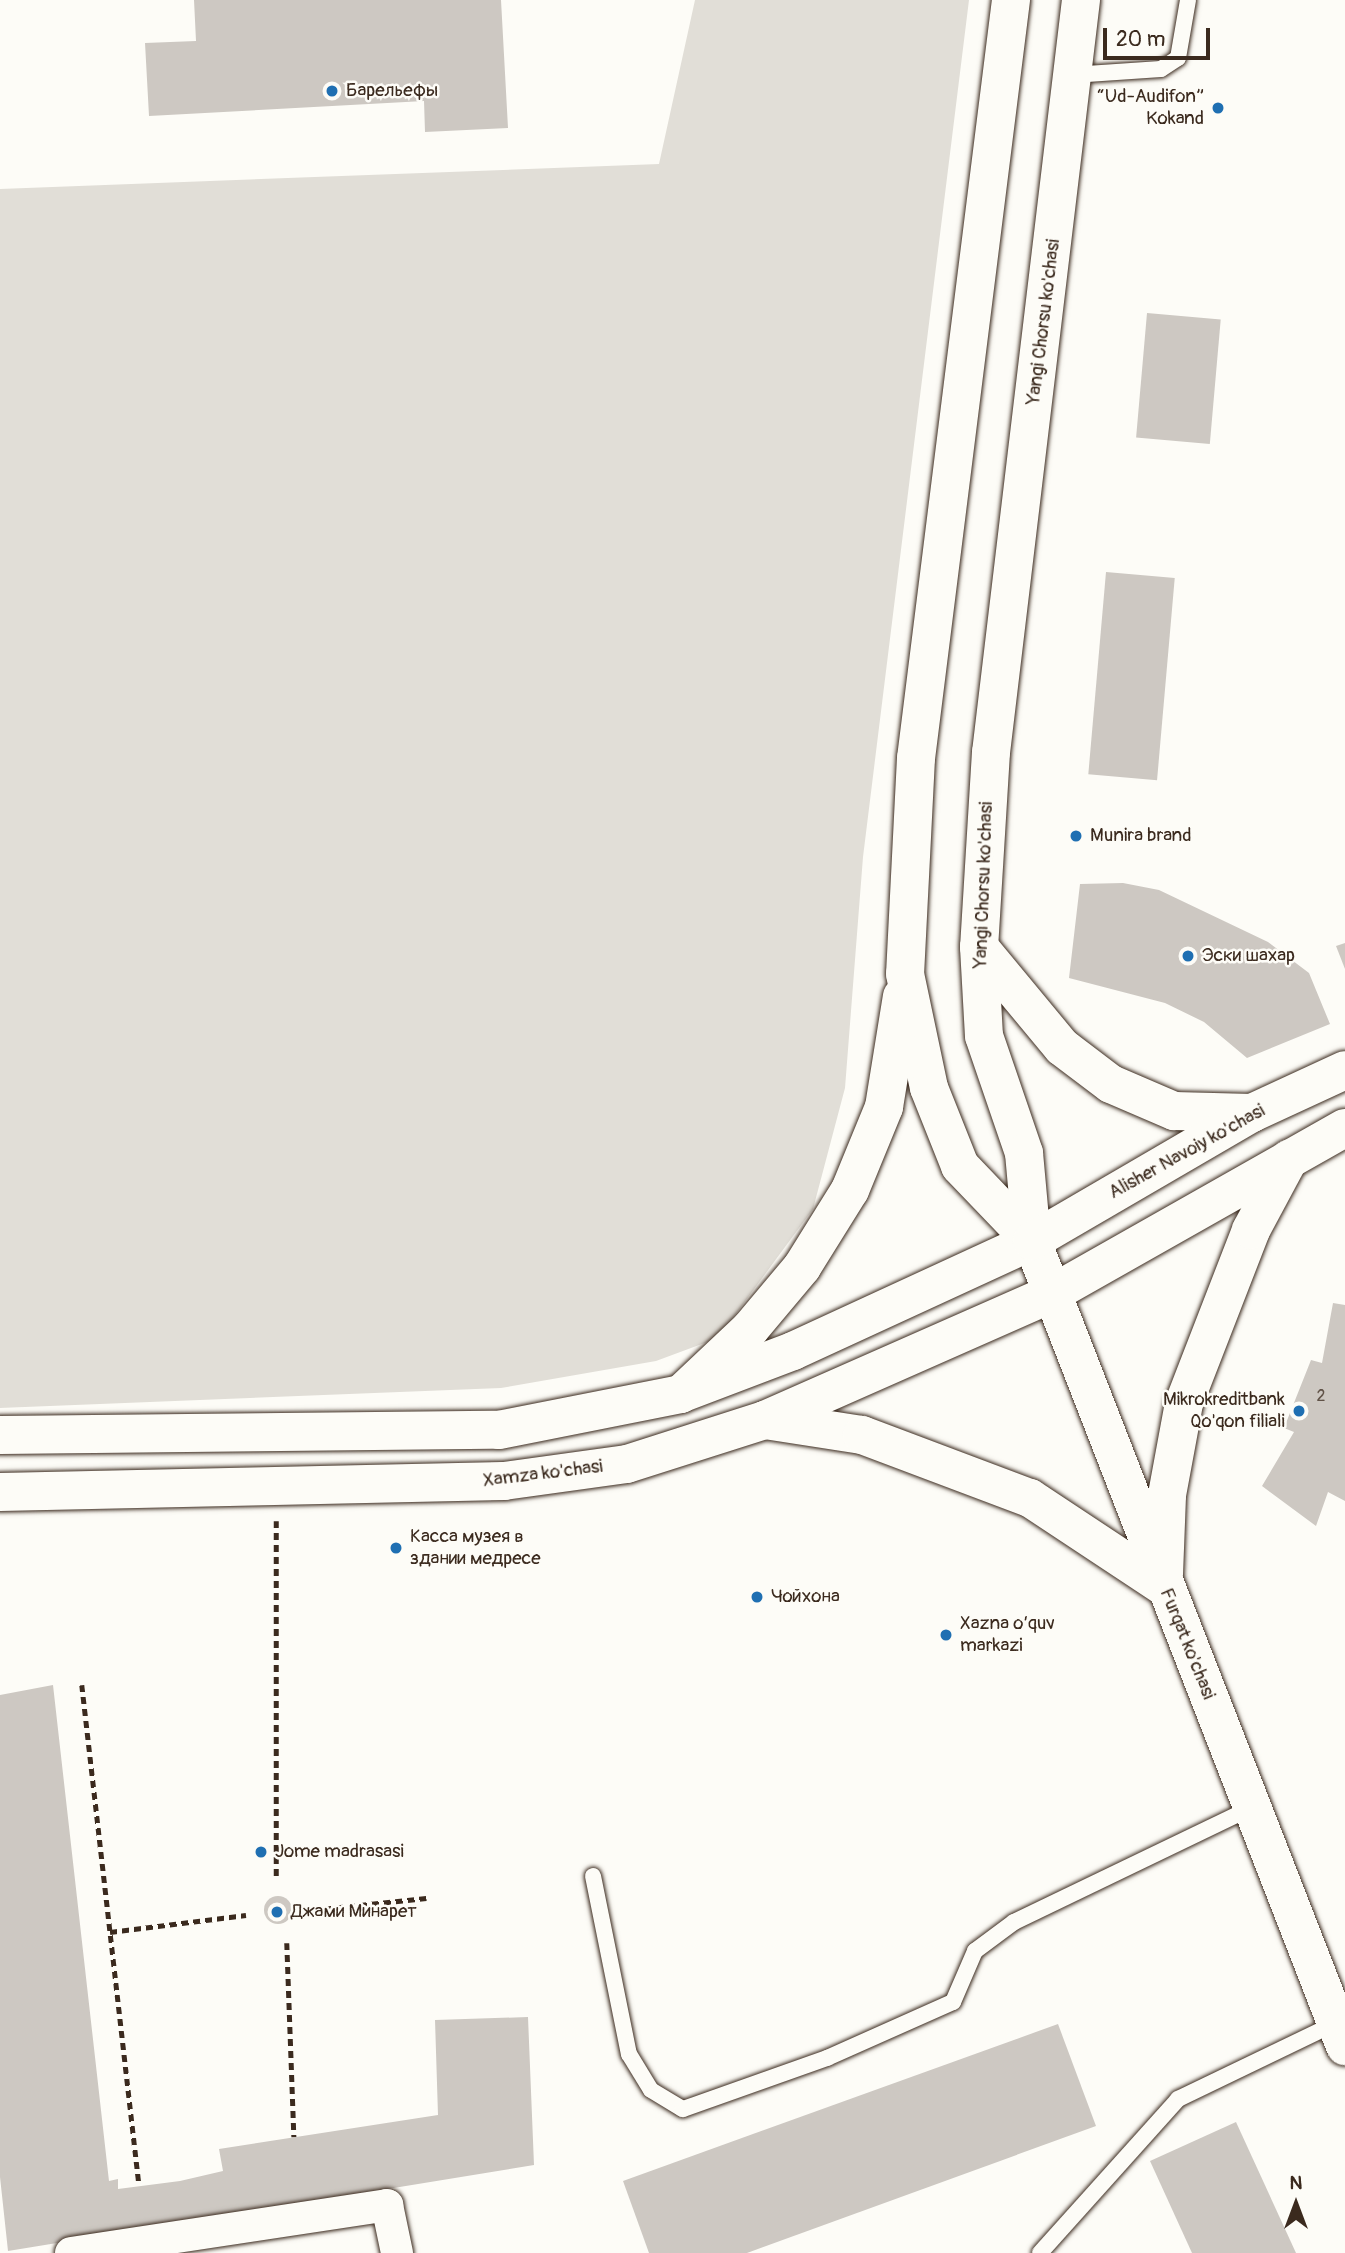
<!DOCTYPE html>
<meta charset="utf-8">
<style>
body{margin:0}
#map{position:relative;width:1345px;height:2253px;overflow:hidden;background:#fdfcf7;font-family:Pangolin,sans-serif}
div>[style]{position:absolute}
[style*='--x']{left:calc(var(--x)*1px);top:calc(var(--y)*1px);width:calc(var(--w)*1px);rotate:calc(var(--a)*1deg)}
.green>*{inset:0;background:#e1ded7}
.building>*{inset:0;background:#cdc8c2;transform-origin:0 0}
.round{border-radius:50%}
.path>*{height:4.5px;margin-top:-2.25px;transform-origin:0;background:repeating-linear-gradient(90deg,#3b2a1e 0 7px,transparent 0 12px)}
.roads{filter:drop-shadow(0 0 2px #3b2a1e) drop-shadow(0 0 2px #3b2a1e)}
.service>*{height:16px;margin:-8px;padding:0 8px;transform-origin:8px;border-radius:8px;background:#fdfcf7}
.minor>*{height:32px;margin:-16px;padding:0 16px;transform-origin:16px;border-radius:16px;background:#fdfcf7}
.secondary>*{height:38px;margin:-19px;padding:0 19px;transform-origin:19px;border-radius:19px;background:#fdfcf7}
.primary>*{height:38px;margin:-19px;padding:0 19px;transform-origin:19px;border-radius:19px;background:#fdfcf7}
.dots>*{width:19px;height:19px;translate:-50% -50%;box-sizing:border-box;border:4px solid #fdfcf7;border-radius:50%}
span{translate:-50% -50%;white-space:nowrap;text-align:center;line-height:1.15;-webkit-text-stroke:5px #fdfcf7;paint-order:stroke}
.number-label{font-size:16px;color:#605247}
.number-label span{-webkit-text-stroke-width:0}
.poi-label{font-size:19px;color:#3b2a1e}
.left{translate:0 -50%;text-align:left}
.right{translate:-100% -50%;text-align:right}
.street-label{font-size:19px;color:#3b2a1e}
.north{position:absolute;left:1261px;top:2169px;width:70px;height:70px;-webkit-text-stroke:5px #fdfcf7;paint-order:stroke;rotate:0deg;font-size:19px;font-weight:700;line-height:28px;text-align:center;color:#3b2a1e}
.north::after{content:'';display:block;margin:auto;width:24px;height:32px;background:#3b2a1e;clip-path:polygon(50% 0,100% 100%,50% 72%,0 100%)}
.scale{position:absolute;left:1103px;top:28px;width:107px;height:32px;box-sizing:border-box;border:4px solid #3b2a1e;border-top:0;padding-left:9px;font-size:21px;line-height:24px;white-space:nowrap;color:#3b2a1e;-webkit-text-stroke:5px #fdfcf7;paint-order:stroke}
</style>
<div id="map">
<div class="green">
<i style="clip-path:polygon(695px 0,969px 0,863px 857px,845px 1088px,813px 1209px,718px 1338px,656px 1361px,501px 1388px,0 1408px,0 189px,659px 164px)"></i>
</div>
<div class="building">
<i style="clip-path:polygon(194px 0,501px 0,508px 128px,425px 132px,424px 101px,149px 116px,145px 43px,196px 41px)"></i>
<i style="left:1147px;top:313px;width:74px;height:125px;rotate:5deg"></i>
<i style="left:1106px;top:572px;width:69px;height:203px;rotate:5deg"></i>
<i style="clip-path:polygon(1123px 883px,1159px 890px,1268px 942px,1309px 973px,1330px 1024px,1247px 1058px,1204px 1022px,1165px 1003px,1069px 978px,1080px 884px)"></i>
<i style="clip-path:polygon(1345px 943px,1345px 969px,1336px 946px)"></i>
<i style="clip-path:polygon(1333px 1303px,1345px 1305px,1345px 1501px,1328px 1492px,1316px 1526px,1262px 1486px,1294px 1432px,1284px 1428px,1311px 1360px,1322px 1363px)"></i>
<i style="clip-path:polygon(53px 1685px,109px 2181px,118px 2179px,118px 2189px,180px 2181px,223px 2171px,219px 2149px,438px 2115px,435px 2020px,528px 2017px,534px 2165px,8px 2251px,0 2177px,0 1695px)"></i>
<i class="round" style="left:264px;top:1896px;width:28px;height:28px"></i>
<i style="clip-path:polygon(1058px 2024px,1096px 2126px,747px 2253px,649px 2253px,623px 2181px)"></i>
<i style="clip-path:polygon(1236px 2122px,1296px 2253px,1192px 2253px,1150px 2161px)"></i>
</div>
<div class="path">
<i style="--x:82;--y:1685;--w:502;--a:83.48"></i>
<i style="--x:276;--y:1876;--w:355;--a:-90"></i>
<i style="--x:312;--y:1910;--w:115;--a:-6"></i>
<i style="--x:110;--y:1932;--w:137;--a:-7.1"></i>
<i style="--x:287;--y:1943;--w:194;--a:87.9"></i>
</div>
<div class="roads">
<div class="service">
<i style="--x:1072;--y:75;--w:89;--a:-3.9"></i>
<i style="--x:1161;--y:69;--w:20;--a:-33"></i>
<i style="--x:1178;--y:58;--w:59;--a:-80.2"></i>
<i style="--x:593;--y:1876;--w:182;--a:78.6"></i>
<i style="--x:629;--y:2054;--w:42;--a:58.6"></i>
<i style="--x:651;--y:2090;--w:37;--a:31"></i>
<i style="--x:683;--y:2109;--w:153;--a:-19.5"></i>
<i style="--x:827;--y:2058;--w:138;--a:-24"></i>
<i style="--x:953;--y:2002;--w:56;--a:-66.7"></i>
<i style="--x:975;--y:1951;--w:49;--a:-36.6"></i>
<i style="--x:1014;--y:1922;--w:265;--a:-25.7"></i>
<i style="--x:1040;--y:2253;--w:207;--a:-48.1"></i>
<i style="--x:1178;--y:2099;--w:175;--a:-25.7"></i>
</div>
<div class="minor">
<i style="--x:71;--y:2253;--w:320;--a:-8.6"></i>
<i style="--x:387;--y:2205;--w:49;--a:78.2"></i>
</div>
<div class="secondary">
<i style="--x:1011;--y:0;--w:764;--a:97.14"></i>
<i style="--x:916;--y:758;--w:216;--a:92.9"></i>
<i style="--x:905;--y:974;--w:116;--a:78.1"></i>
<i style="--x:929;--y:1088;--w:84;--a:68.3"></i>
<i style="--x:960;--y:1166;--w:104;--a:46.2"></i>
<i style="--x:1081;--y:0;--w:757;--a:96.82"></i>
<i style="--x:991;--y:752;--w:195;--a:93.5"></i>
<i style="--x:979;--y:947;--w:89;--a:86.8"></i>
<i style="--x:984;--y:1036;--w:124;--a:71.1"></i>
<i style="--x:1024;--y:1153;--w:88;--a:84.8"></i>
<i style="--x:1032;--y:1241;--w:864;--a:68.75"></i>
<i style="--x:979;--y:947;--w:130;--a:50.3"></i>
<i style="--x:1062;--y:1047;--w:61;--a:37.1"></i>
<i style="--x:1111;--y:1084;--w:69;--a:23.2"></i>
<i style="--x:1174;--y:1111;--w:78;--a:1.5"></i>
<i style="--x:681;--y:1394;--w:95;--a:-43.3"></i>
<i style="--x:750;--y:1329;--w:81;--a:-50"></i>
<i style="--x:802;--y:1267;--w:91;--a:-58.1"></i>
<i style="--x:850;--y:1190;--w:90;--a:-67.7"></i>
<i style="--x:884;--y:1107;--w:112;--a:-80.8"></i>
<i style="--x:765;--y:1420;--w:98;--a:8.8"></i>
<i style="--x:862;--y:1435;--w:179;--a:20.6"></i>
<i style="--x:1030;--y:1498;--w:159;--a:33.5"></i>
<i style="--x:1164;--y:1574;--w:79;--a:-87.8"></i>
<i style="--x:1167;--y:1495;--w:94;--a:-79.5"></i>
<i style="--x:1184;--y:1403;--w:186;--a:-68.8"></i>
<i style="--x:1251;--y:1230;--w:81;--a:-61.8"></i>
</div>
<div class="primary">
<i style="--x:0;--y:1435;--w:499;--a:-0.6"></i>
<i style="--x:499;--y:1430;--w:185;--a:-11.2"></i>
<i style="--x:680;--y:1394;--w:121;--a:-20.8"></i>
<i style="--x:793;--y:1351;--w:263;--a:-24.7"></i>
<i style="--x:1032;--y:1241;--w:255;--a:-30.2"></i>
<i style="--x:1252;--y:1113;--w:102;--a:-24.8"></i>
<i style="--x:0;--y:1492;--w:504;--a:-1.25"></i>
<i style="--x:504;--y:1481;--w:124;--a:-7.9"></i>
<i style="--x:627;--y:1464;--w:145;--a:-17.7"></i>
<i style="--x:765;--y:1420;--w:315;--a:-23.8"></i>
<i style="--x:1053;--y:1293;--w:335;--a:-29.5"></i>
</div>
</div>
<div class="dots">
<i style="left:332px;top:91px;background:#1f6fb2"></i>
<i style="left:1218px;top:108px;background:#1f6fb2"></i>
<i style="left:1076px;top:836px;background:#1f6fb2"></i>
<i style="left:1188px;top:956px;background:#1f6fb2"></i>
<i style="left:1299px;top:1411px;background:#1f6fb2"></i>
<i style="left:396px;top:1548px;background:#1f6fb2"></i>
<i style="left:757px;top:1597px;background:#1f6fb2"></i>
<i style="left:946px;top:1635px;background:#1f6fb2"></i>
<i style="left:261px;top:1852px;background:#1f6fb2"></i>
<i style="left:277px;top:1912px;background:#1f6fb2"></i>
</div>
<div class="number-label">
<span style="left:1321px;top:1396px">2</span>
</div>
<div class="poi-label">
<span class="left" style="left:346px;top:91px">Барельефы</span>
<span class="right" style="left:1204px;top:108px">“Ud-Audifon”<br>Kokand</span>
<span class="left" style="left:1090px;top:836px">Munira brand</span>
<span class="left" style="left:1202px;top:956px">Эски шахар</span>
<span class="right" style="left:1285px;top:1411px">Mikrokreditbank<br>Qo'qon filiali</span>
<span class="left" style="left:410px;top:1548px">Касса музея в<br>здании медресе</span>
<span class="left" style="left:771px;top:1597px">Чойхона</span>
<span class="left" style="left:960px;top:1635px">Xazna o’quv<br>markazi</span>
<span class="left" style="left:275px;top:1852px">Jome madrasasi</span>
<span class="left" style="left:291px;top:1912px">Джами Минарет</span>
</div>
<div class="street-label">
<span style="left:1044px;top:322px;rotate:-83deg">Yangi Chorsu ko'chasi</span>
<span style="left:984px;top:885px;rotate:-88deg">Yangi Chorsu ko'chasi</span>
<span style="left:1187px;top:1152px;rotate:-29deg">Alisher Navoiy ko'chasi</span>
<span style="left:543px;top:1474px;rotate:-7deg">Xamza ko'chasi</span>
<span style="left:1187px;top:1644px;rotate:68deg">Furqat ko'chasi</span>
</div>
<div class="north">N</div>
<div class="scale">20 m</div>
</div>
